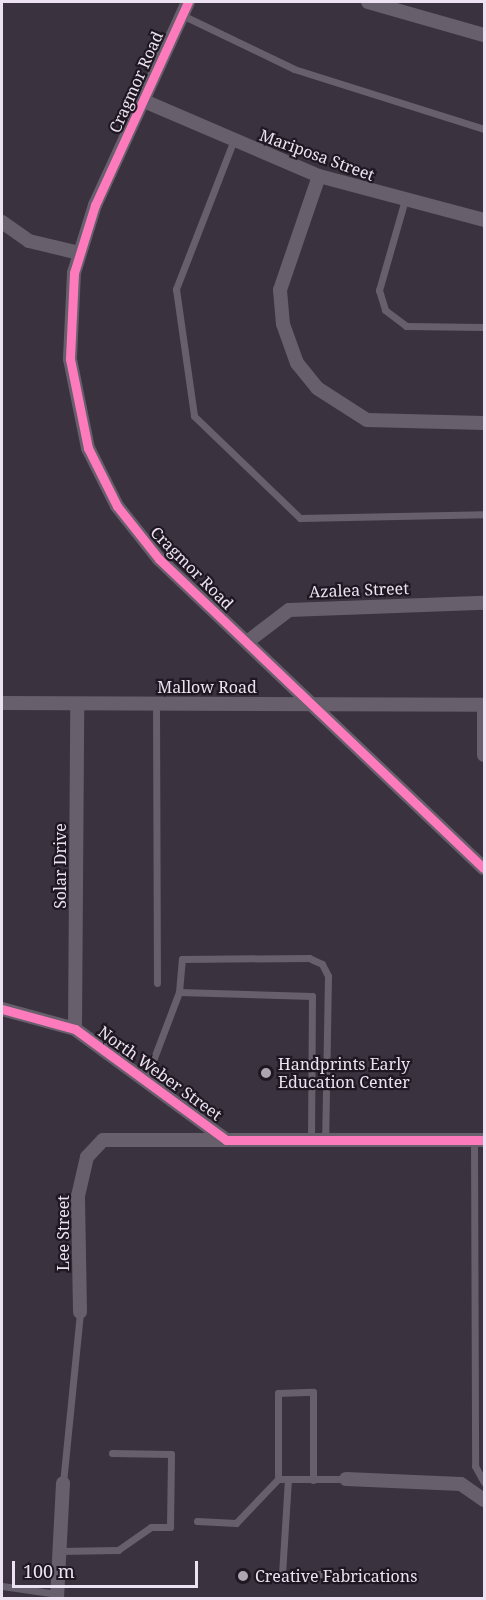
<!DOCTYPE html>
<style>
body{margin:0}
#map{position:relative;width:486px;height:1600px;overflow:hidden;background:#3a323e;font-family:"Noto Serif",serif}
div>[style]{position:absolute}
[style*='--x']{left:calc(var(--x)*1px);top:calc(var(--y)*1px);width:calc(var(--w)*1px);rotate:calc(var(--a)*1deg)}
.lane>*{height:7px;margin:-3.5px;padding:0 3.5px;transform-origin:3.5px;border-radius:3.5px;background:#675f6b}
.street>*{height:14px;margin:-7px;padding:0 7px;transform-origin:7px;border-radius:7px;background:#675f6b}
.cycleway>*{height:9px;margin:-4.5px;padding:0 4.5px;transform-origin:4.5px;border-radius:4.5px;background:#fd7abc}
.dots>*{width:16px;height:16px;translate:-50% -50%;box-sizing:border-box;border:3px solid #1f1823;border-radius:50%}
span{translate:-50% -50%;white-space:nowrap;text-align:center;line-height:1.15;-webkit-text-stroke:4.5px #1f1823;paint-order:stroke}
.street-label{font-size:16px;color:#ece2f1}
.poi-label{font-size:16px;color:#ece2f1}
.left{translate:0 -50%;text-align:left}
.frame{position:absolute;inset:0;border:3px solid #ece2f1;pointer-events:none}
.scale{position:absolute;left:12px;top:1561px;width:186px;height:27px;box-sizing:border-box;border:3px solid #ece2f1;border-top:0;padding-left:8px;font-size:18px;line-height:21px;white-space:nowrap;color:#ece2f1;-webkit-text-stroke:4px #1f1823;paint-order:stroke}
</style>
<div id="map">
<div class="lane">
<i style="--x:182;--y:15;--w:124;--a:25.7"></i>
<i style="--x:294;--y:69;--w:199;--a:17.5"></i>
<i style="--x:233;--y:142;--w:158;--a:111.2"></i>
<i style="--x:176;--y:289;--w:128;--a:81.9"></i>
<i style="--x:194;--y:416;--w:147;--a:43.9"></i>
<i style="--x:300;--y:518;--w:184;--a:-1.2"></i>
<i style="--x:404;--y:203;--w:91;--a:106"></i>
<i style="--x:379;--y:290;--w:21;--a:73"></i>
<i style="--x:385;--y:310;--w:26;--a:37"></i>
<i style="--x:406;--y:326;--w:78;--a:0.7"></i>
<i style="--x:156;--y:704;--w:279;--a:89.8"></i>
<i style="--x:179;--y:992;--w:33;--a:-85"></i>
<i style="--x:182;--y:959;--w:127;--a:-0.5"></i>
<i style="--x:309;--y:958;--w:14;--a:25"></i>
<i style="--x:322;--y:964;--w:13;--a:63"></i>
<i style="--x:328;--y:976;--w:164;--a:91"></i>
<i style="--x:146;--y:1079;--w:93;--a:-69.2"></i>
<i style="--x:179;--y:992;--w:133;--a:1.7"></i>
<i style="--x:312;--y:996;--w:144;--a:90.4"></i>
<i style="--x:474;--y:1140;--w:326;--a:89.8"></i>
<i style="--x:475;--y:1466;--w:18;--a:61"></i>
<i style="--x:278;--y:1479;--w:86;--a:-90"></i>
<i style="--x:278;--y:1393;--w:35;--a:-2"></i>
<i style="--x:313;--y:1392;--w:88;--a:90"></i>
<i style="--x:288;--y:1479;--w:95;--a:93.6"></i>
<i style="--x:282;--y:1574;--w:40;--a:0"></i>
<i style="--x:63;--y:1483;--w:172;--a:-84.3"></i>
<i style="--x:197;--y:1521;--w:39;--a:3"></i>
<i style="--x:236;--y:1523;--w:61;--a:-46.3"></i>
<i style="--x:278;--y:1479;--w:68;--a:0"></i>
<i style="--x:59;--y:1551;--w:59;--a:-1"></i>
<i style="--x:118;--y:1550;--w:40;--a:-34.9"></i>
<i style="--x:151;--y:1527;--w:19;--a:0"></i>
<i style="--x:170;--y:1527;--w:73;--a:-89.2"></i>
<i style="--x:171;--y:1454;--w:59;--a:-179"></i>
<i style="--x:2;--y:1586;--w:56;--a:8.3"></i>
</div>
<div class="street">
<i style="--x:188;--y:2;--w:223;--a:114.6"></i>
<i style="--x:95;--y:205;--w:71;--a:107.2"></i>
<i style="--x:74;--y:273;--w:86;--a:92.7"></i>
<i style="--x:70;--y:359;--w:91;--a:78.6"></i>
<i style="--x:88;--y:448;--w:65;--a:63.4"></i>
<i style="--x:117;--y:506;--w:68;--a:51.6"></i>
<i style="--x:159;--y:559;--w:448;--a:43.6"></i>
<i style="--x:368;--y:2;--w:121;--a:15.9"></i>
<i style="--x:144;--y:101;--w:190;--a:23.2"></i>
<i style="--x:319;--y:176;--w:171;--a:14.9"></i>
<i style="--x:319;--y:176;--w:120;--a:108.9"></i>
<i style="--x:280;--y:290;--w:34;--a:85"></i>
<i style="--x:283;--y:324;--w:41;--a:70.3"></i>
<i style="--x:297;--y:363;--w:32;--a:51"></i>
<i style="--x:317;--y:388;--w:59;--a:32.6"></i>
<i style="--x:367;--y:420;--w:117;--a:1.5"></i>
<i style="--x:2;--y:222;--w:33;--a:35"></i>
<i style="--x:29;--y:241;--w:51;--a:13.5"></i>
<i style="--x:247;--y:642;--w:53;--a:-37.3"></i>
<i style="--x:289;--y:610;--w:195;--a:-2.1"></i>
<i style="--x:2;--y:703;--w:482;--a:0.2"></i>
<i style="--x:484;--y:705;--w:50;--a:90"></i>
<i style="--x:2;--y:1009;--w:76;--a:15.3"></i>
<i style="--x:75;--y:1029;--w:187;--a:36.3"></i>
<i style="--x:226;--y:1140;--w:258;--a:0"></i>
<i style="--x:75;--y:1029;--w:325;--a:-89.6"></i>
<i style="--x:80;--y:1312;--w:116;--a:-91"></i>
<i style="--x:78;--y:1196;--w:40;--a:-77"></i>
<i style="--x:87;--y:1157;--w:23;--a:-47"></i>
<i style="--x:103;--y:1140;--w:123;--a:0"></i>
<i style="--x:346;--y:1479;--w:115;--a:2.5"></i>
<i style="--x:461;--y:1484;--w:28;--a:35"></i>
<i style="--x:57;--y:1598;--w:115;--a:-87"></i>
</div>
<div class="cycleway">
<i style="--x:188;--y:2;--w:223;--a:114.6"></i>
<i style="--x:95;--y:205;--w:71;--a:107.2"></i>
<i style="--x:74;--y:273;--w:86;--a:92.7"></i>
<i style="--x:70;--y:359;--w:91;--a:78.6"></i>
<i style="--x:88;--y:448;--w:65;--a:63.4"></i>
<i style="--x:117;--y:506;--w:68;--a:51.6"></i>
<i style="--x:159;--y:559;--w:448;--a:43.6"></i>
<i style="--x:2;--y:1009;--w:76;--a:15.3"></i>
<i style="--x:75;--y:1029;--w:187;--a:36.3"></i>
<i style="--x:226;--y:1140;--w:258;--a:0"></i>
</div>
<div class="dots">
<i style="left:266px;top:1073px;background:#aea4b2"></i>
<i style="left:243px;top:1576px;background:#aea4b2"></i>
</div>
<div class="street-label">
<span style="left:136px;top:82px;rotate:-66deg">Cragmor Road</span>
<span style="left:317px;top:155px;rotate:20deg">Mariposa Street</span>
<span style="left:192px;top:568px;rotate:45deg">Cragmor Road</span>
<span style="left:359px;top:590px;rotate:-2deg">Azalea Street</span>
<span style="left:207px;top:687px">Mallow Road</span>
<span style="left:60px;top:866px;rotate:-90deg">Solar Drive</span>
<span style="left:160px;top:1073px;rotate:36deg">North Weber Street</span>
<span style="left:63px;top:1233px;rotate:-90deg">Lee Street</span>
</div>
<div class="poi-label">
<span class="left" style="left:278px;top:1073px">Handprints Early<br>Education Center</span>
<span class="left" style="left:255px;top:1576px">Creative Fabrications</span>
</div>
<div class="frame"></div>
<div class="scale">100 m</div>
</div>
